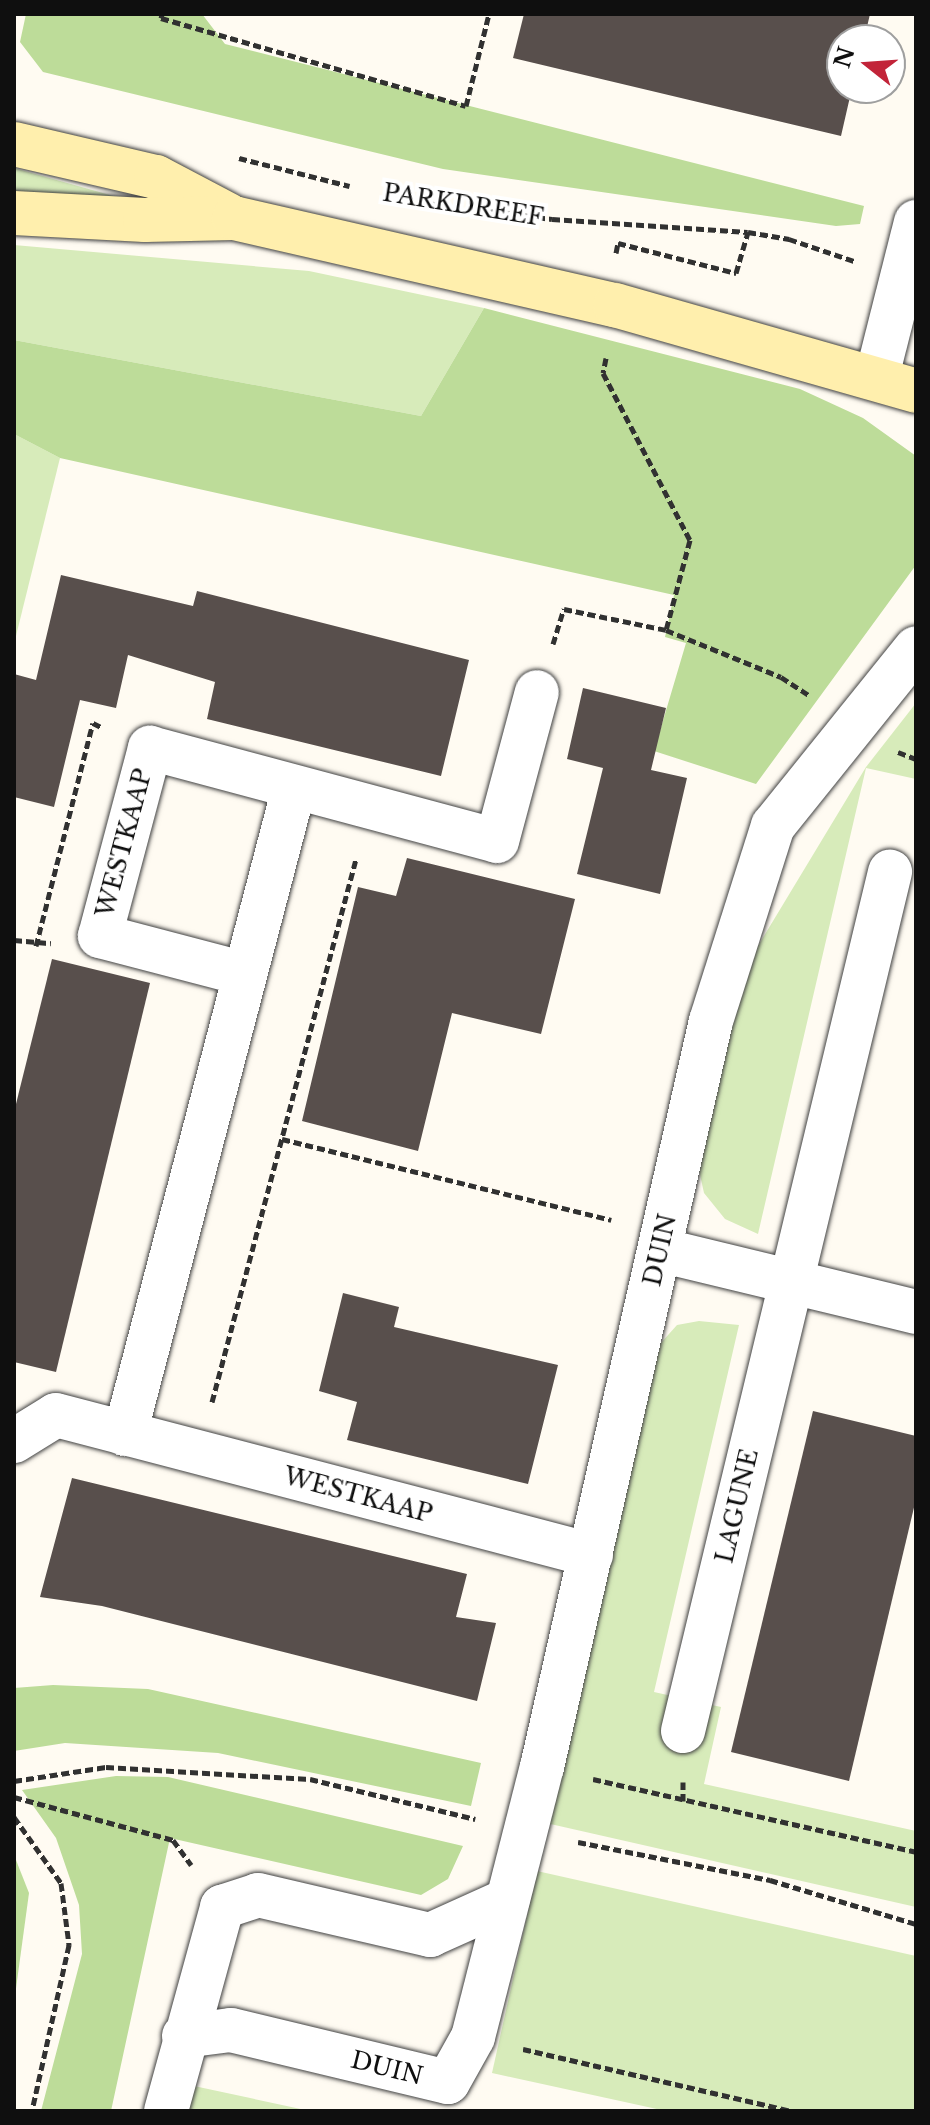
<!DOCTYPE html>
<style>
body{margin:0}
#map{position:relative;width:930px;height:2125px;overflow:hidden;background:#fffbf2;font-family:"Libre Baskerville",serif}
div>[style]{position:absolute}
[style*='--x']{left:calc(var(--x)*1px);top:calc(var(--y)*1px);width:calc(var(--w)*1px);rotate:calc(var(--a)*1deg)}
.green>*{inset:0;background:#d7ebba}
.forest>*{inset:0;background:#bddc99}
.building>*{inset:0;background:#584f4c}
.path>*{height:5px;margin-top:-2.5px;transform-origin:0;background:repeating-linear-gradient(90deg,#313131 0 8px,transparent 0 12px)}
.roads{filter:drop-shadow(0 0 2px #424242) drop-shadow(0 0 2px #424242)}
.street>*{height:44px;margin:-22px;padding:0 22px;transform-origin:22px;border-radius:22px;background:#fff}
.secondary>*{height:44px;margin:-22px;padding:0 22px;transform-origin:22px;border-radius:22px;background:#ffefad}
span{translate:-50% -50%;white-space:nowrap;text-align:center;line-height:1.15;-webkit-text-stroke:8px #fff;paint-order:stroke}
.street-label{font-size:24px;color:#0f0f0f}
.frame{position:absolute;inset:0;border:16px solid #0f0f0f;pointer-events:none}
.north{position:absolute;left:826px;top:24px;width:80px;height:80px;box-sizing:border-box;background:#fff;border:2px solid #9f9f9f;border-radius:50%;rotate:287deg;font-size:22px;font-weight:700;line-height:32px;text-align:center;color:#0f0f0f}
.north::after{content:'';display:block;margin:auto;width:28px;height:36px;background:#c22439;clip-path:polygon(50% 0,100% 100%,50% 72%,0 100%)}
</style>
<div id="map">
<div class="green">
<i style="clip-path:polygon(14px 168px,117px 197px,14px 191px)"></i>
<i style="clip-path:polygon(14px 245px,309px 271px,484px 308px,421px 416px,14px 340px)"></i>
<i style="clip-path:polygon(14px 434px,60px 458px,14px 644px)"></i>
<i style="clip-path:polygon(916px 703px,916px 779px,866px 768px,758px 1234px,725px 1219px,704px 1193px,699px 1170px,741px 974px,866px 767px)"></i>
<i style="clip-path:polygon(699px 1321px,739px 1325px,654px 1692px,721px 1707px,704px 1784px,916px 1831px,916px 1907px,546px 1823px,652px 1353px,677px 1325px)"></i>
<i style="clip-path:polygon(537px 1871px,916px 1956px,916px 2111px,666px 2111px,492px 2073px)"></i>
<i style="clip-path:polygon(194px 2086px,310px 2111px,187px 2111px)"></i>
</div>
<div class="forest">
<i style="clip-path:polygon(26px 14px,202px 14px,225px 44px,864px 206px,860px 224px,836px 226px,443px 169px,43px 72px,20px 42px)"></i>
<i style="clip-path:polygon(484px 308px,800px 389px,863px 418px,916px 456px,916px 565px,756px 784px,654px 751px,686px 643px,665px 637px,674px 595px,60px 458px,14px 434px,14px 340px,421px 416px)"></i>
<i style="clip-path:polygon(53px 1685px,148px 1689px,481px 1763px,471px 1806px,218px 1753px,65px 1743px,14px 1751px,14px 1688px)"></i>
<i style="clip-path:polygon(116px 1776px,168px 1777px,463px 1846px,448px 1879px,421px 1895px,170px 1838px,111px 2111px,41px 2111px,82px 1954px,79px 1905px,56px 1838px,22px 1790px)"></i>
<i style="clip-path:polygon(14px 1855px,29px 1893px,14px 2003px)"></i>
</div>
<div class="building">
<i style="clip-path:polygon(524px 14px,870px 14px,864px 40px,842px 40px,842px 88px,852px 88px,841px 136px,513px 58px)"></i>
<i style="clip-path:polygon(61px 575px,193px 606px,197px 591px,469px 660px,441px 776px,207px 719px,215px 682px,128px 655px,116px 708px,80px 700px,54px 807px,14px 797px,14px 674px,36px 680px)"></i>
<i style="clip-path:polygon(583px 688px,666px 708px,651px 770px,687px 778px,660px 894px,577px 874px,603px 768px,567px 759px)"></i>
<i style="clip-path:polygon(407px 858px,575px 899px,541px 1034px,452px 1013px,418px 1151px,302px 1121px,358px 887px,396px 896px)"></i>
<i style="clip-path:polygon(52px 959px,150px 983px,56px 1372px,14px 1362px,14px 1112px)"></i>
<i style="clip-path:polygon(343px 1293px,399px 1307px,394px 1327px,558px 1365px,528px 1484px,347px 1440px,357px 1402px,319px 1391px)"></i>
<i style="clip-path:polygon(813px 1411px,916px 1436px,916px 1499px,849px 1781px,731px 1752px)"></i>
<i style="clip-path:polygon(72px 1478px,467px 1574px,456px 1617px,496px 1623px,477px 1701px,102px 1606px,40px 1597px)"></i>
</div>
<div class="path">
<i style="--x:162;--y:14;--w:4;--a:104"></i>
<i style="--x:161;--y:18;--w:317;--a:16.1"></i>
<i style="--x:466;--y:106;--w:95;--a:-76"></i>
<i style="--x:239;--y:158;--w:114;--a:14.2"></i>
<i style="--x:418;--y:202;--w:135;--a:7.2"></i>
<i style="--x:552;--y:219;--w:196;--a:3.8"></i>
<i style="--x:748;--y:232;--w:42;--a:9.7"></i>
<i style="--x:789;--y:239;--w:69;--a:18.7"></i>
<i style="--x:616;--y:253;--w:10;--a:-79"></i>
<i style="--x:618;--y:243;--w:122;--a:14.3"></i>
<i style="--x:736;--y:273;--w:43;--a:-73.7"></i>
<i style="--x:606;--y:358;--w:15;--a:101"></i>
<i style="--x:603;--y:373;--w:188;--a:62.5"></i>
<i style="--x:690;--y:540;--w:93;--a:104.9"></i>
<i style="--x:553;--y:644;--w:37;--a:-73"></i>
<i style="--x:564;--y:609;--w:104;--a:11.6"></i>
<i style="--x:666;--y:630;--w:124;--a:22.2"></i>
<i style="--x:781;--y:677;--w:33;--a:33"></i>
<i style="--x:898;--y:752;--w:19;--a:21"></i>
<i style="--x:14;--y:940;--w:37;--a:5"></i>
<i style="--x:36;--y:946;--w:230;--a:-75.7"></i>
<i style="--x:93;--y:723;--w:9;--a:27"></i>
<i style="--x:282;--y:1139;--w:339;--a:13.8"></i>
<i style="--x:212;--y:1402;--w:562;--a:-75.15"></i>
<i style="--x:593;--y:1779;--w:331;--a:12.7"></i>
<i style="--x:14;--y:1781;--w:93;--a:-8.7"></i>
<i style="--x:106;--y:1767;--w:204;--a:3.4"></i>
<i style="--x:310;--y:1779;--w:170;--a:13.6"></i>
<i style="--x:683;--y:1782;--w:19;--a:90"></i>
<i style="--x:14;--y:1797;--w:165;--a:15.1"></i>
<i style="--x:173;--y:1840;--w:31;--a:54"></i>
<i style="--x:14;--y:1817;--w:81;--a:54.5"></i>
<i style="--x:61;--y:1883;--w:63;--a:82.6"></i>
<i style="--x:69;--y:1945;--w:170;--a:102.6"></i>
<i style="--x:578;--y:1842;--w:196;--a:11.2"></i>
<i style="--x:770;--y:1880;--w:152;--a:16.8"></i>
<i style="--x:523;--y:2049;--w:275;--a:13"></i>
</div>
<div class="roads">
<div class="street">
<i style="--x:877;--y:376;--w:159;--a:-75.8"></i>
<i style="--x:245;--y:974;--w:150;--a:-165.3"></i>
<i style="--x:100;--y:936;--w:195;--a:-75.1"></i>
<i style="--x:150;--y:748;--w:359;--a:15"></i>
<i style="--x:497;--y:841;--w:154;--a:-75"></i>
<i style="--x:660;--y:1250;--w:263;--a:13.6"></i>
<i style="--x:125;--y:1434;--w:668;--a:-75.34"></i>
<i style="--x:14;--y:1441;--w:49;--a:-31.8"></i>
<i style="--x:56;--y:1415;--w:553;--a:14.66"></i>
<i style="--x:683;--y:1731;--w:884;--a:-76.45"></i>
<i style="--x:184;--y:2036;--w:47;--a:-7.3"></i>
<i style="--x:231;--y:2030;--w:223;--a:13.5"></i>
<i style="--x:448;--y:2082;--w:51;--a:-60.9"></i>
<i style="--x:473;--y:2037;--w:279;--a:-75.7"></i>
<i style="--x:542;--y:1767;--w:765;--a:-77.24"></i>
<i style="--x:711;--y:1021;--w:205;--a:-72.4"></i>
<i style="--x:773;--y:826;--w:228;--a:-51.2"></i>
<i style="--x:166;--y:2111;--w:212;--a:-74.6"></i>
<i style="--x:222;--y:1907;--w:38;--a:-18"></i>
<i style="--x:258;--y:1895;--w:177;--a:13.1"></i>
<i style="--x:430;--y:1935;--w:85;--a:-24.2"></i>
</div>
<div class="secondary">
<i style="--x:14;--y:144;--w:146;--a:13.1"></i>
<i style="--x:156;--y:177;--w:81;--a:27.8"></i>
<i style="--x:14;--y:213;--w:131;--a:3.1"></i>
<i style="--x:145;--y:220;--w:89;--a:-1.3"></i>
<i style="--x:234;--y:218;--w:391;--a:12.9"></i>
<i style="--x:615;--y:305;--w:313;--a:15.9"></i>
</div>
</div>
<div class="street-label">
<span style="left:463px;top:205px;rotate:9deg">PARKDREEF</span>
<span style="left:124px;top:843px;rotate:-75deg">WESTKAAP</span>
<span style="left:660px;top:1250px;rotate:-77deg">DUIN</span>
<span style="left:358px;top:1495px;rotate:15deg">WESTKAAP</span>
<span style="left:737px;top:1506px;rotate:-77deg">LAGUNE</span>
<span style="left:387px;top:2068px;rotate:14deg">DUIN</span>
</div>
<div class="frame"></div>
<div class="north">N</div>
</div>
